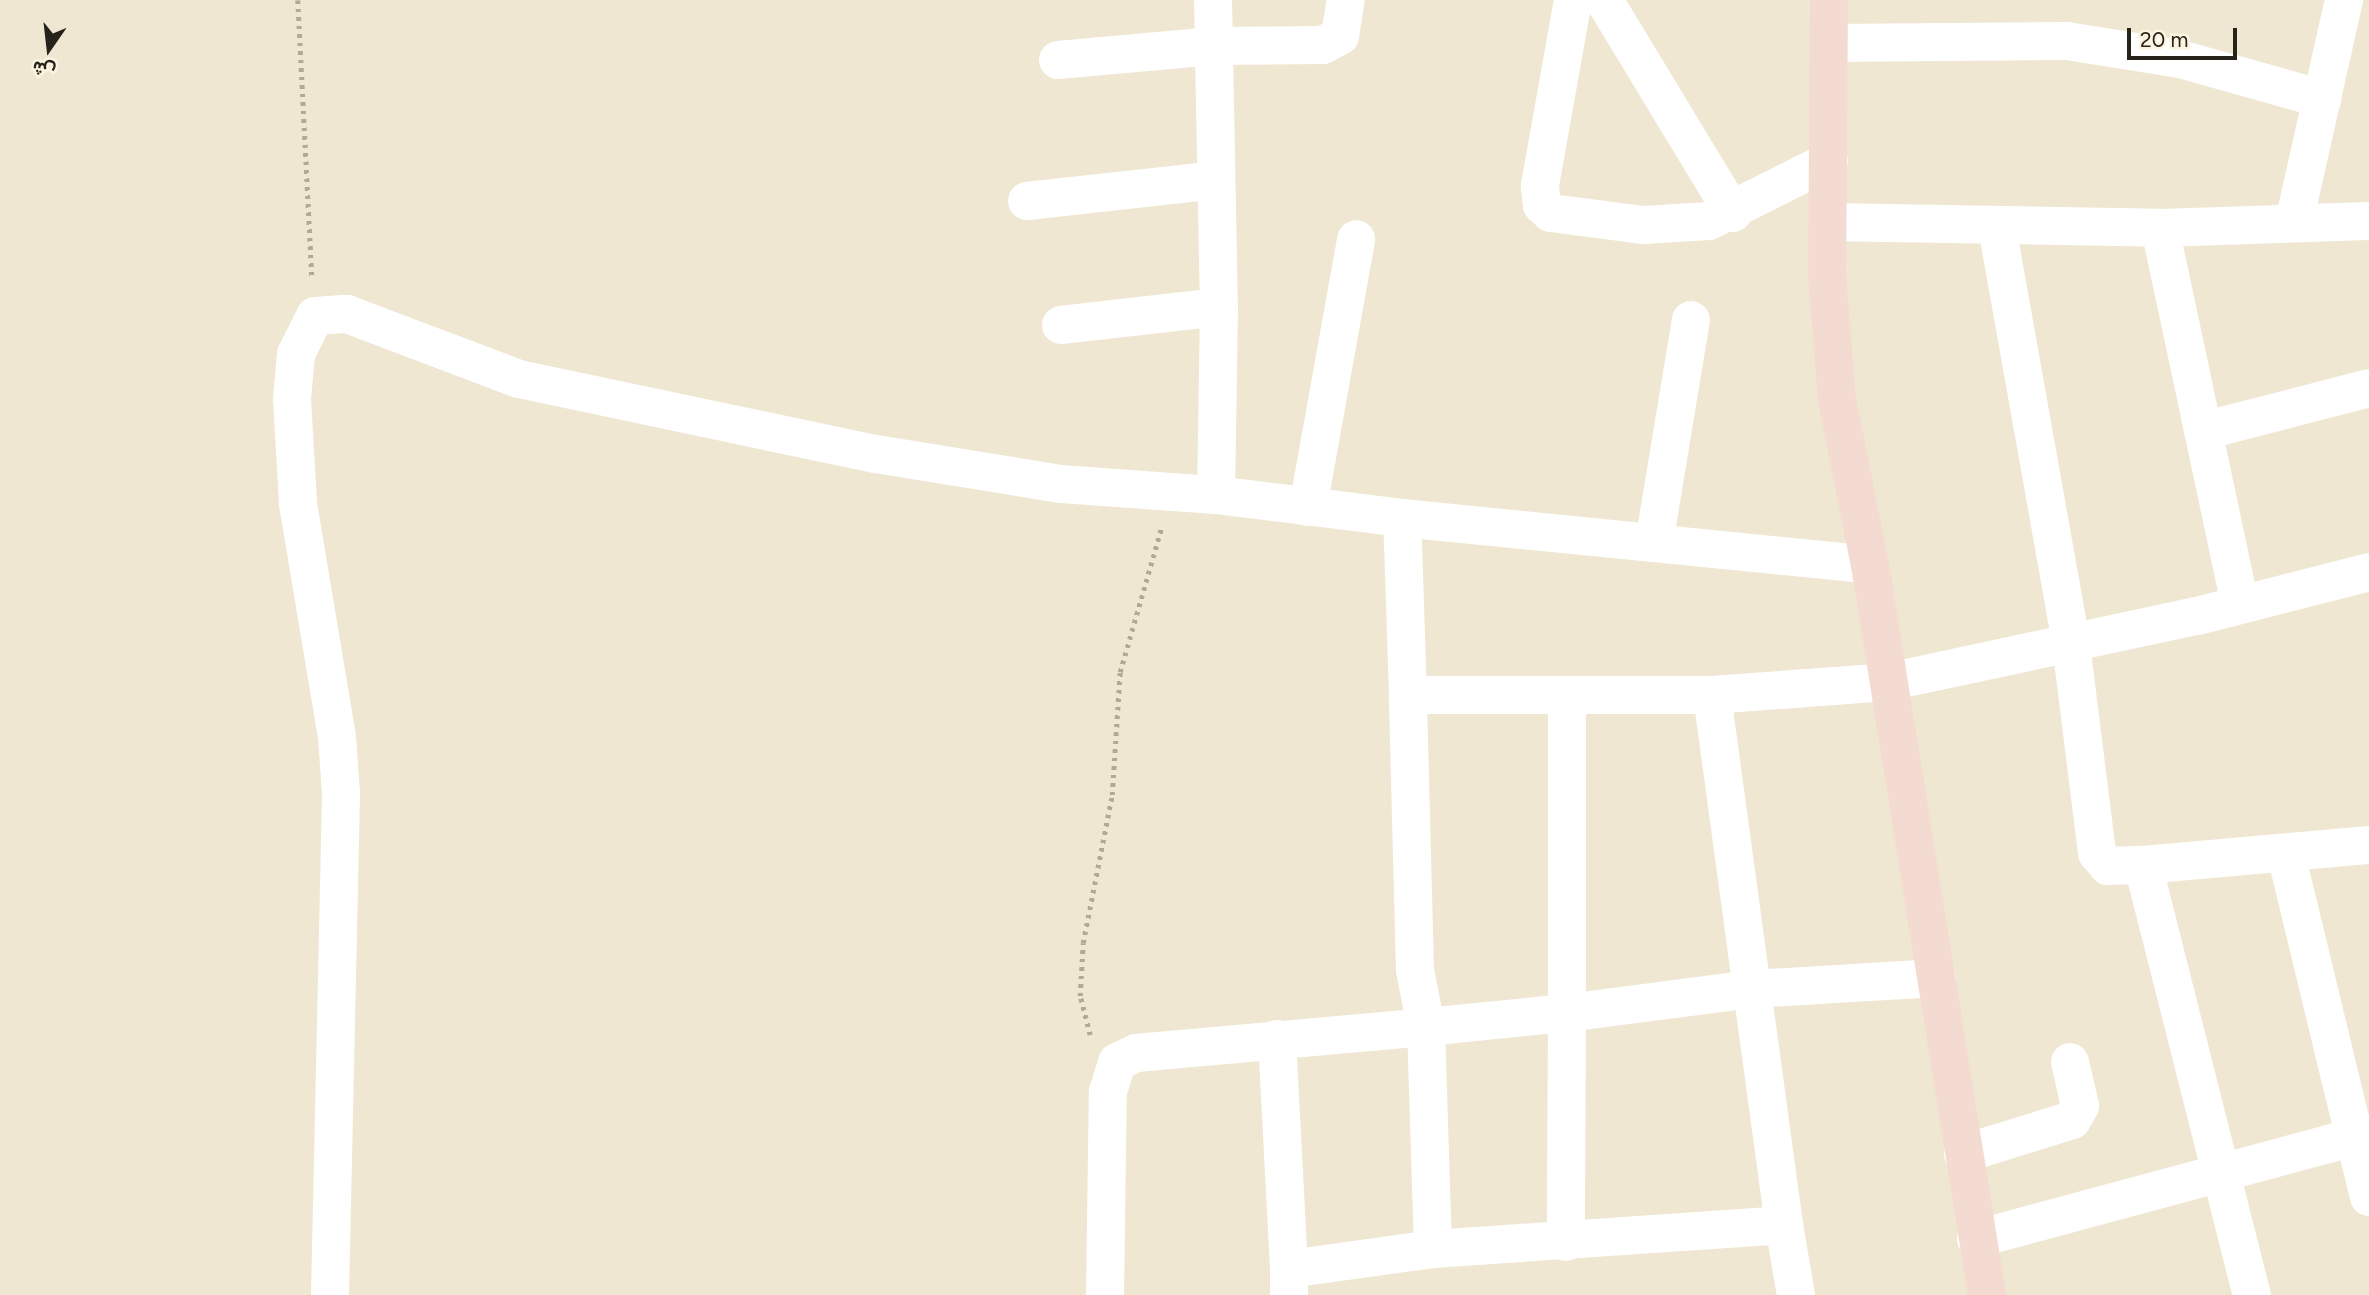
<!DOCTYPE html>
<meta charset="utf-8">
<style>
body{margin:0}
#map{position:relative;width:2369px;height:1295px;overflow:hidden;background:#efe7d1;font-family:Figtree,Vazirmatn,sans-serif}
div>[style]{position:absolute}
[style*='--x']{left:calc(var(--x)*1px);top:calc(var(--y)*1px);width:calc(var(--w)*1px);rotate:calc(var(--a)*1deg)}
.path>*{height:4.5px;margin-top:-2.25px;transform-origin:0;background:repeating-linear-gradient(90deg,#afa997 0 3.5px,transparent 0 8.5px)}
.street>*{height:38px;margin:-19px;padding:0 19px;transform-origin:19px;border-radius:19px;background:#fff}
.secondary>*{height:38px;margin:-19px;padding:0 19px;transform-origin:19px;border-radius:19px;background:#f4dbd1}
span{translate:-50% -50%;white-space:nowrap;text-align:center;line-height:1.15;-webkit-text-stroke:6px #fcf4de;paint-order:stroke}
.north{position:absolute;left:14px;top:14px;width:70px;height:70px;-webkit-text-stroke:5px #fcf4de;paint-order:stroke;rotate:194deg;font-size:19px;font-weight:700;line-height:28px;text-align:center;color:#26231b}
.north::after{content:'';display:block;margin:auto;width:24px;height:32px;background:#26231b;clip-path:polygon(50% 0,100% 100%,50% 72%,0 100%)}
.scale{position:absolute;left:2127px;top:28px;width:110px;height:32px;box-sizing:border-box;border:4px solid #26231b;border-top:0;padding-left:9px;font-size:21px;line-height:24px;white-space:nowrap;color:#26231b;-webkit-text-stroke:5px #fcf4de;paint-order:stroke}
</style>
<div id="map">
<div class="path">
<i style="--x:298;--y:0;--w:280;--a:87.1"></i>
<i style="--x:1090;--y:1035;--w:40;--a:-104.4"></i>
<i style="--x:1080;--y:996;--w:53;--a:-86.8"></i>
<i style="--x:1083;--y:943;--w:151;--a:-78.9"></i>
<i style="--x:1112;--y:795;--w:123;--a:-86.3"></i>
<i style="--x:1120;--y:672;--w:149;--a:-74"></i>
</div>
<div class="street">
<i style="--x:1213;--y:0;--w:307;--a:88.9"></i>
<i style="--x:1219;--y:307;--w:188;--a:90.9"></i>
<i style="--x:1216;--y:495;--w:187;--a:7"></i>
<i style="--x:1573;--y:0;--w:189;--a:100.1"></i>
<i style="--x:1540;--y:186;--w:19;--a:84"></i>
<i style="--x:1542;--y:205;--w:12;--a:42"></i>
<i style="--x:1551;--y:213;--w:94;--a:7.4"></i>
<i style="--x:1644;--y:225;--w:65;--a:-3.5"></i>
<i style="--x:1709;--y:221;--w:134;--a:-26.6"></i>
<i style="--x:1604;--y:0;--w:249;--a:58.8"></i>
<i style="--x:1829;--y:43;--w:238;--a:-0.5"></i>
<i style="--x:2067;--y:41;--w:114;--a:9.1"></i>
<i style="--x:2180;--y:59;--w:148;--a:15.7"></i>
<i style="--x:1058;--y:60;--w:157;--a:-5.1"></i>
<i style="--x:1214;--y:46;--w:109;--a:-0.5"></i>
<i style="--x:1323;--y:45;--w:19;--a:-28"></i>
<i style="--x:1340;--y:36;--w:36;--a:-81"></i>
<i style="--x:1027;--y:201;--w:190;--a:-6.3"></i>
<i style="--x:1828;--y:222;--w:332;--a:1"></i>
<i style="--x:2160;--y:228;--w:209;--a:-1.9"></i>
<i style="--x:2294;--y:222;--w:228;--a:-77.3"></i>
<i style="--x:1997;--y:227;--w:424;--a:79.9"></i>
<i style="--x:2071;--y:644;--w:211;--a:82.9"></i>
<i style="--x:2097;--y:853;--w:17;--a:50"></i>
<i style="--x:2108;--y:866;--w:35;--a:-2"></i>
<i style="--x:2143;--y:865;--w:444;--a:75.8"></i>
<i style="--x:2160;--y:228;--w:385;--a:78"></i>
<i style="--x:1061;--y:325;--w:159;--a:-6.5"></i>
<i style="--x:2203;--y:431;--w:171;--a:-14.5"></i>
<i style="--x:1308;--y:507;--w:272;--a:-79.8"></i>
<i style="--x:1654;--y:543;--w:226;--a:-80.6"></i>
<i style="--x:1408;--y:695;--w:177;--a:-91.9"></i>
<i style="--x:1402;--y:518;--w:470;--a:5.7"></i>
<i style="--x:1712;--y:695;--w:535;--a:82.26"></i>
<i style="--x:1567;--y:696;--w:317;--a:90"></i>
<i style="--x:1567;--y:1013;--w:187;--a:-7.4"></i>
<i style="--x:1752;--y:989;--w:185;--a:-3.4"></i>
<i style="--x:2286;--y:854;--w:353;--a:76.4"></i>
<i style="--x:2143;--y:865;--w:227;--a:-5.1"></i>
<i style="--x:1277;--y:1039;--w:230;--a:87"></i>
<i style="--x:1963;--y:1154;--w:114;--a:-17.3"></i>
<i style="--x:2072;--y:1120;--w:16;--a:-60"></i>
<i style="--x:2080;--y:1106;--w:45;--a:-102.8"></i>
<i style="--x:1976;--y:1239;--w:407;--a:-15.1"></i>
<i style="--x:1433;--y:1249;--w:222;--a:-91.8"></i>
<i style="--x:1426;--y:1027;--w:142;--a:-5.7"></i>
<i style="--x:1567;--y:1013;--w:229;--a:90.3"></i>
<i style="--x:330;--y:1295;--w:502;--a:-88.74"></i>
<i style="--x:341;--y:793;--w:56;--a:-94.1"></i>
<i style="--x:337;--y:737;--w:237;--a:-99.5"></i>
<i style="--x:298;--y:503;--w:104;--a:-93.3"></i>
<i style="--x:292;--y:399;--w:45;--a:-84.9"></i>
<i style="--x:296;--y:354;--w:42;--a:-63.4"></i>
<i style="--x:315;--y:316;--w:32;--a:-4"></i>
<i style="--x:347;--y:314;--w:184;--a:20.7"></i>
<i style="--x:519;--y:379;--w:365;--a:11.9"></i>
<i style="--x:876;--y:454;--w:187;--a:9.2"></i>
<i style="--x:1061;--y:484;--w:155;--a:4.1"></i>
<i style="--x:1105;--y:1295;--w:203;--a:-89.2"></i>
<i style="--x:1108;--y:1092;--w:31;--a:-73"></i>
<i style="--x:1117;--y:1062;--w:21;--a:-25"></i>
<i style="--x:1136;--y:1053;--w:291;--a:-5.1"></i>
<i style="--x:1426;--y:1027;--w:58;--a:-100.9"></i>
<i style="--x:1415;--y:970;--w:275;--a:-91.5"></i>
<i style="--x:1408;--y:695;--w:304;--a:0"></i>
<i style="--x:1712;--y:695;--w:176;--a:-4.2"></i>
<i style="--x:1888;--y:682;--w:316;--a:-12.1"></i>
<i style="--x:2197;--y:616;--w:178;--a:-14.3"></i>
<i style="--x:1289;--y:1295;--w:26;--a:-90"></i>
<i style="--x:1289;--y:1269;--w:145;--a:-7.9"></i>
<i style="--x:1433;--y:1249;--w:352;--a:-3.9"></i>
<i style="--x:1784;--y:1225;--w:71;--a:80.3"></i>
</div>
<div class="secondary">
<i style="--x:1829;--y:0;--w:276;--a:90.4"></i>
<i style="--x:1827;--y:276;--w:123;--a:85.4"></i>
<i style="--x:1837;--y:399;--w:169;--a:78.8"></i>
<i style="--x:1870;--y:565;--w:739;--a:80.89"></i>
</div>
<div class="north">ش</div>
<div class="scale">20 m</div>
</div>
